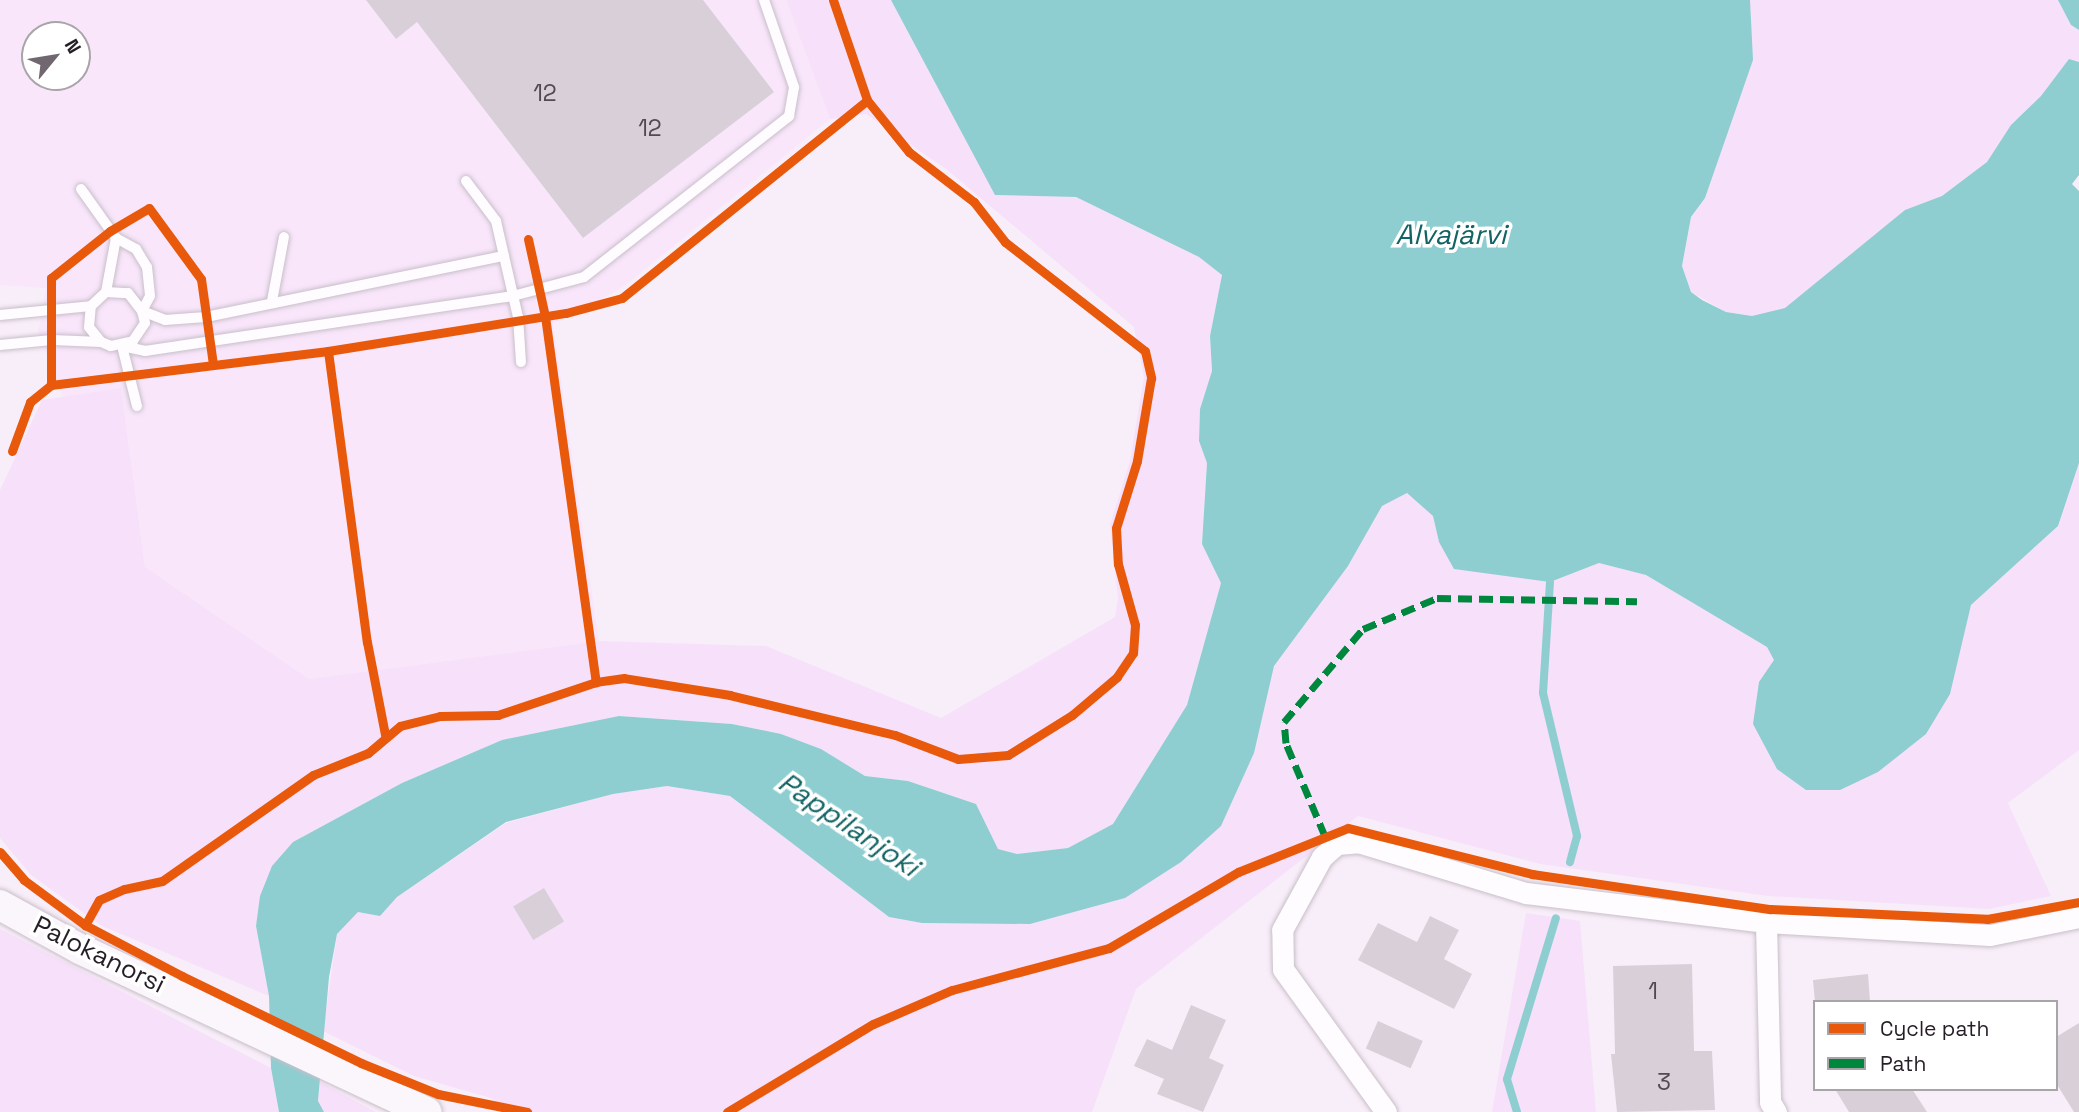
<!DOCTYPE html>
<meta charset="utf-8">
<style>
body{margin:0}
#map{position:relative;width:2079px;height:1112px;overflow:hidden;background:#f8eef9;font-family:"Space Grotesk",sans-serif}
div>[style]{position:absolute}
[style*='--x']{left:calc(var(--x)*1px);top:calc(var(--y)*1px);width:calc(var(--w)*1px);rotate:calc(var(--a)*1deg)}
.built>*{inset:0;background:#f9e6fb}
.green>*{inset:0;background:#f7e0fa}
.water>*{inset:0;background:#8eced1}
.stream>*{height:8px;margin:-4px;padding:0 4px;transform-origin:4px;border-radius:4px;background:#8eced1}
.building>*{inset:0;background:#d8cfd9;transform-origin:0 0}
.roads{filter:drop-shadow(0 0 2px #c8bfc9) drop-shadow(0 0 2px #c8bfc9)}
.service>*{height:10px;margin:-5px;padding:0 5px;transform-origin:5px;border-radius:5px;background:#fefcfe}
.minor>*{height:21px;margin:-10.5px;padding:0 10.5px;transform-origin:10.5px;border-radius:10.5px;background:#fefcfe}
.secondary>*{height:30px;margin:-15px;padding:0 15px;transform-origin:15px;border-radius:15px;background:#fbf6fb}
.quiet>*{height:7px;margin-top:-3.5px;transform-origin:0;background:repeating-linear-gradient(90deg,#00873e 0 14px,transparent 0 21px)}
.cycleway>*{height:9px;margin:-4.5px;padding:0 4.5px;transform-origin:4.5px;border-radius:4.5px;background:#e8590c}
span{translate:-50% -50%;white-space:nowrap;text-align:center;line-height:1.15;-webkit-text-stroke:7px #fff;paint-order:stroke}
.number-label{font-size:23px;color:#524a53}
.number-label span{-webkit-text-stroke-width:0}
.street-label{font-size:26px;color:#261e26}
.water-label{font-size:28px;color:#126363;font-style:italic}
.legend{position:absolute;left:1813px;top:1000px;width:245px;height:91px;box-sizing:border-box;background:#fff;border:2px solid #a8a5a8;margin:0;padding:9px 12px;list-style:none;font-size:21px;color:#261e26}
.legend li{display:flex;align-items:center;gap:14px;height:35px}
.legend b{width:35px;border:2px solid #a8a5a8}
.north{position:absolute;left:21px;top:21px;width:70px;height:70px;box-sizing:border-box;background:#fff;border:2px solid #a8a5a8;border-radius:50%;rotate:60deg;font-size:19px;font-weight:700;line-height:28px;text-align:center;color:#261e26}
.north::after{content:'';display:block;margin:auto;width:24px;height:32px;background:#706770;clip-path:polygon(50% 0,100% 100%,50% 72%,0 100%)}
</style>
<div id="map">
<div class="built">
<i style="clip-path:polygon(evenodd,0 0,786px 0,830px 119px,623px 287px,553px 324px,599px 641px,309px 679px,145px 567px,121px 389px,63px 397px,38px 333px,46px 288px,0 285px,0 0,35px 35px,77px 35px,77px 77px,35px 77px,35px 35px)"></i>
</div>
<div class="green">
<i style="clip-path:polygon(786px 0,925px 0,996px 195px,1076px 197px,1199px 257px,1222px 275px,1210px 336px,1212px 371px,1200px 409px,1199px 441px,1207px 463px,1202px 544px,1221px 583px,1187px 705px,1113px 824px,1068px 848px,1017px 854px,998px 849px,976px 804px,908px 781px,865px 776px,821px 749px,781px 734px,732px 724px,619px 716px,502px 740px,402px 783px,293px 842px,256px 926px,269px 996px,102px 926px,31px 875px,0 838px,0 490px,42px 400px,121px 388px,145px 567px,309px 679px,599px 641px,766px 646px,941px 718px,1115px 617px,1118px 598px,1110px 525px,1130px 461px,1144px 377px,1134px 327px,946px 169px,866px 114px,830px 119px)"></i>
<i style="clip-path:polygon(1750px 0,2058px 0,2071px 25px,2079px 30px,2079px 62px,2069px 59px,2049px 113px,1821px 308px,1752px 316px,1726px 312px,1691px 292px,1682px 266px,1691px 217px,1705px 198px,1752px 60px)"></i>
<i style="clip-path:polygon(2079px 463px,2079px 750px,2008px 803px,2051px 896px,1989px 909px,1768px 896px,1540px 864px,1358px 816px,1136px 989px,1092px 1112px,510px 1112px,491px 1098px,414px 1076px,323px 1031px,337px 934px,358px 912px,380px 915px,397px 897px,506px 823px,613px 794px,667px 786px,730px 796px,889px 917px,922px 923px,1030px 924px,1125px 898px,1262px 708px,1274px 666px,1348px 566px,1382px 506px,1407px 493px,1433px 516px,1439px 542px,1550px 582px,1599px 563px,1646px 575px,1767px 647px,1775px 660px,1948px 697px,1971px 605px,2058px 526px)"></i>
<i style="clip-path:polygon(1526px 913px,1580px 921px,1596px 1112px,1492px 1112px)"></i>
<i style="clip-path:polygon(0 929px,271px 1068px,279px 1112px,0 1112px)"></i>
<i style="clip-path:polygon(320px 1082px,376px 1112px,324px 1112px,318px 1101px)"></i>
</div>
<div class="water">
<i style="clip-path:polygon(891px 0,1750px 0,1753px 60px,1705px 198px,1691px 217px,1682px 266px,1691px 292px,1702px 300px,1726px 312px,1752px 316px,1785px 308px,1905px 210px,1942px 196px,1987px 162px,2011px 125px,2041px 96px,2069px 59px,2079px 62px,2079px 175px,2072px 184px,2079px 191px,2079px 463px,2058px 526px,1971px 605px,1950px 694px,1926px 734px,1878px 772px,1840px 790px,1806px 790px,1777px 769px,1753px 724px,1759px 682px,1774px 660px,1767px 647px,1646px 575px,1599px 563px,1550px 582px,1454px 569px,1439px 542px,1433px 516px,1407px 493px,1382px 506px,1348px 566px,1274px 666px,1254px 753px,1221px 826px,1181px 862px,1125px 898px,1030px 924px,922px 923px,889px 917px,730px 796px,667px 786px,613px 794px,506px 822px,397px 897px,380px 916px,358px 912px,337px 934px,329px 977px,318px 1101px,324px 1112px,279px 1112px,271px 1068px,269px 996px,256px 926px,260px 896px,272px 866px,293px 842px,402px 783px,502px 740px,619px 716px,732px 724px,781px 734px,821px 749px,865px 776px,908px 781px,976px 804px,998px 849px,1017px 854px,1068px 848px,1113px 824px,1187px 705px,1221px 583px,1202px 544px,1207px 463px,1199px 441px,1200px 409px,1212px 371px,1210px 336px,1222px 275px,1199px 257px,1076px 197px,995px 195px)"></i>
<i style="clip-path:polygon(2058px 0,2079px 0,2079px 30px,2071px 25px)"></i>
</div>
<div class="stream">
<i style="--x:1550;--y:582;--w:111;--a:93.6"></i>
<i style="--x:1543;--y:693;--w:147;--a:76.6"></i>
<i style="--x:1577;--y:836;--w:27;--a:105"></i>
<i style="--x:1517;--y:1112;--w:34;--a:-107"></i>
<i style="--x:1507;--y:1079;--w:168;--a:-73.1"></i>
</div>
<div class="building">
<i style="clip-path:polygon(366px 0,703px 0,774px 92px,583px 238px,417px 22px,396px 39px)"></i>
<i style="left:544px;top:888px;width:39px;height:36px;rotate:59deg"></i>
<i style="clip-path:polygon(1430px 916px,1459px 930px,1444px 959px,1472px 974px,1454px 1009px,1358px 960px,1378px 923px,1417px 942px)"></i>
<i style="clip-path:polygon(1692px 964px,1694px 1051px,1712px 1051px,1715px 1110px,1617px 1112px,1611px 1054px,1615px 1054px,1613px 966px)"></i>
<i style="clip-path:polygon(1868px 974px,1870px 1002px,1815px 1002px,1813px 980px)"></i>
<i style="clip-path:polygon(1191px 1005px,1226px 1020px,1209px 1058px,1224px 1065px,1203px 1112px,1157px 1094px,1164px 1079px,1134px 1066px,1147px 1039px,1172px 1050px)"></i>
<i style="left:1378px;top:1021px;width:49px;height:30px;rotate:24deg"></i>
<i style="clip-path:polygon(2079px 1023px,2079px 1112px,2074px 1112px,2056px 1083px,2056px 1037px)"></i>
<i style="clip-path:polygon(1835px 1089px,1912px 1089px,1927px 1112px,1849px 1112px)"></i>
</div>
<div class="roads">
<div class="service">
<i style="--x:466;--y:181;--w:50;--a:53.1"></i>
<i style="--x:496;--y:221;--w:98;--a:77.1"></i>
<i style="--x:518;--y:317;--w:45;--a:86.2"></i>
<i style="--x:81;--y:189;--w:60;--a:54.5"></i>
<i style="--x:116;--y:238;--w:23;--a:29"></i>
<i style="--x:136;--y:249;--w:21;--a:59"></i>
<i style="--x:147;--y:267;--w:29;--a:84"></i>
<i style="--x:150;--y:296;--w:17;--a:118"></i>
<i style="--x:142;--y:311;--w:12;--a:76"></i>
<i style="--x:145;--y:323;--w:22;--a:124"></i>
<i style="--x:133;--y:341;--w:23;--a:167"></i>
<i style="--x:111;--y:346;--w:11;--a:-158"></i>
<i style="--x:101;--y:342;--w:19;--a:-129"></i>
<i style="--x:89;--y:327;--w:21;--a:-85"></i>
<i style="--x:91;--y:306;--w:21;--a:-43"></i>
<i style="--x:106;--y:292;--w:22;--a:3"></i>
<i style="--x:128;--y:293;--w:23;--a:52"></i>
<i style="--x:142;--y:311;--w:25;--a:21"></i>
<i style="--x:165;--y:320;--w:41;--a:-4.2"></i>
<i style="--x:206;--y:317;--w:304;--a:-11.6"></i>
<i style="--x:106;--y:292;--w:55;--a:-79.5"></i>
<i style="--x:272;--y:301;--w:65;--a:-79.4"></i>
<i style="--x:0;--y:315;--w:91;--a:-5.6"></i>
<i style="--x:0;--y:345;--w:52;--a:-5.5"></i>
<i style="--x:52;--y:340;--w:49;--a:2.3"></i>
<i style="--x:122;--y:346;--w:24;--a:12"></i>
<i style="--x:145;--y:351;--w:372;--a:-8.5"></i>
<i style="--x:513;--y:296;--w:73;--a:-15"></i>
<i style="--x:584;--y:277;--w:261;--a:-38.1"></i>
<i style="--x:789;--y:116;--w:29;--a:-80"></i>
<i style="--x:794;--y:87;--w:92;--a:-109"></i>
<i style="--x:122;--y:346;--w:62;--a:76"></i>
</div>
<div class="minor">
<i style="--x:1766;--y:922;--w:180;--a:88.7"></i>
<i style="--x:1770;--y:1102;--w:12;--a:59"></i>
<i style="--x:1386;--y:1112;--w:176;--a:-125.8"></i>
<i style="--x:1283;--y:969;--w:39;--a:-91"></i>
<i style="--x:1282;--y:930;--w:83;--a:-61.3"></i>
<i style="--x:1322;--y:857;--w:20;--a:-41"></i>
<i style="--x:1337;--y:844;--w:21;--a:-5"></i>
<i style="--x:1358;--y:842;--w:176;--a:16.9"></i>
<i style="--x:1526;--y:893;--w:242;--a:6.9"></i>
<i style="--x:1766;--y:922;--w:224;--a:3.3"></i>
<i style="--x:1990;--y:935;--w:91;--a:-11.4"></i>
</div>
<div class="secondary">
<i style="--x:0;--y:905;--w:91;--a:28.8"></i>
<i style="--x:80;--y:949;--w:383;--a:25.2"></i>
</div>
</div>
<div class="quiet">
<i style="--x:1325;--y:836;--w:101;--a:-112.8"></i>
<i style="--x:1286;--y:743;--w:21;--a:-95"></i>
<i style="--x:1284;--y:722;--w:122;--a:-49.7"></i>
<i style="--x:1363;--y:629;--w:80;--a:-22.7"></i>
<i style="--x:1437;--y:598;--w:200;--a:0.9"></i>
</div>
<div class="cycleway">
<i style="--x:833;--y:0;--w:106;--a:71.2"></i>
<i style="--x:528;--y:239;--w:79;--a:77.6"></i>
<i style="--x:545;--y:316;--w:370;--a:82.1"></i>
<i style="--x:328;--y:351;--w:294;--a:82.4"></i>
<i style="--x:367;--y:642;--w:95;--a:79"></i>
<i style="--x:51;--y:385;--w:107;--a:-90"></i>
<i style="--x:51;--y:278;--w:75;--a:-38.5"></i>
<i style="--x:110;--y:231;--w:45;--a:-30.5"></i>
<i style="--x:149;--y:208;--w:88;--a:53.8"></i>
<i style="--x:201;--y:279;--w:86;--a:82"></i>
<i style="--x:12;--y:451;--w:52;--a:-69.8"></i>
<i style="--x:30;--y:402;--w:27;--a:-39"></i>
<i style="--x:51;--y:385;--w:279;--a:-7"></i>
<i style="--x:328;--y:351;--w:241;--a:-9.1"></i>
<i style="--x:566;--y:313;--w:58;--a:-15"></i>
<i style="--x:622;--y:298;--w:315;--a:-38.9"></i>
<i style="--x:867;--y:100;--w:67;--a:51.1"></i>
<i style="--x:909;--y:152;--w:82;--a:37.6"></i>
<i style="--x:974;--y:202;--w:51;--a:52.2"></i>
<i style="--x:1005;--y:242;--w:177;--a:37.9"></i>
<i style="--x:1145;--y:351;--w:28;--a:77"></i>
<i style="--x:1151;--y:378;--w:84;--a:99.6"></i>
<i style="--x:1137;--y:461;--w:70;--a:107.4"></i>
<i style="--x:1116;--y:528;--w:36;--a:87"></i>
<i style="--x:1118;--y:564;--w:63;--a:74.4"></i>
<i style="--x:1135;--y:625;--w:28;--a:94"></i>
<i style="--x:1133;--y:653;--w:29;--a:124"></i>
<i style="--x:1117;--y:677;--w:59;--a:139.8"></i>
<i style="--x:1072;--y:715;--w:75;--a:148"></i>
<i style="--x:1008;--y:755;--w:50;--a:175.4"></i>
<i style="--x:958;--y:759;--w:67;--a:-159.1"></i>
<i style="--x:895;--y:735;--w:170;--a:-166.4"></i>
<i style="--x:730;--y:695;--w:107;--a:-170.9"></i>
<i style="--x:624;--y:678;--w:28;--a:172"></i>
<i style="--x:596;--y:682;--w:103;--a:161.4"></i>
<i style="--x:498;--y:715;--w:58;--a:179"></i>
<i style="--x:440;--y:716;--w:41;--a:166"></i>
<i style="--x:400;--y:726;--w:42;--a:139.8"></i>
<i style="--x:368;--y:753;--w:59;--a:158.2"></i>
<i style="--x:313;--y:775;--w:184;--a:144.9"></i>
<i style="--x:162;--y:881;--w:39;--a:168"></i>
<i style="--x:124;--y:889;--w:27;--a:156"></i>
<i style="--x:99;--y:900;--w:29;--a:119"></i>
<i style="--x:0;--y:852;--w:37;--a:49"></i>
<i style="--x:24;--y:880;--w:76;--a:36.4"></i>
<i style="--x:85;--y:925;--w:110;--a:27.7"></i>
<i style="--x:182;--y:976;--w:199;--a:25.9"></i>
<i style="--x:361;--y:1063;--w:83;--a:21.9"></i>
<i style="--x:438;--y:1094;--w:91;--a:11.4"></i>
<i style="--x:727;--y:1112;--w:170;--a:-31.1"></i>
<i style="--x:873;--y:1024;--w:86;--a:-23.3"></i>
<i style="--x:952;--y:990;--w:163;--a:-15"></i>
<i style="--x:1109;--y:948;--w:150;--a:-30.5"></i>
<i style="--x:1238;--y:872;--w:118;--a:-21.8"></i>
<i style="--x:1348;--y:828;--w:190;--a:14"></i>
<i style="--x:1532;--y:874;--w:241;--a:8.4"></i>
<i style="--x:1770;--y:909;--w:217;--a:2.6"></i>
<i style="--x:1987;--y:919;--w:94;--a:-10.5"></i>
</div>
<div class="number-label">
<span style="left:545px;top:93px">12</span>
<span style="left:650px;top:128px">12</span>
<span style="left:1653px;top:991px">1</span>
<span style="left:1664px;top:1082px">3</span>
</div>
<div class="street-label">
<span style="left:99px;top:955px;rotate:26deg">Palokanorsi</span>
</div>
<div class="water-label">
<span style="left:1451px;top:234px">Alvajärvi</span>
<span style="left:849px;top:824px;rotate:34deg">Pappilanjoki</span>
</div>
<ul class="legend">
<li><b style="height:9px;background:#e8590c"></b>Cycle path</li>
<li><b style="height:9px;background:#00873e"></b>Path</li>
</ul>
<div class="north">N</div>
</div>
